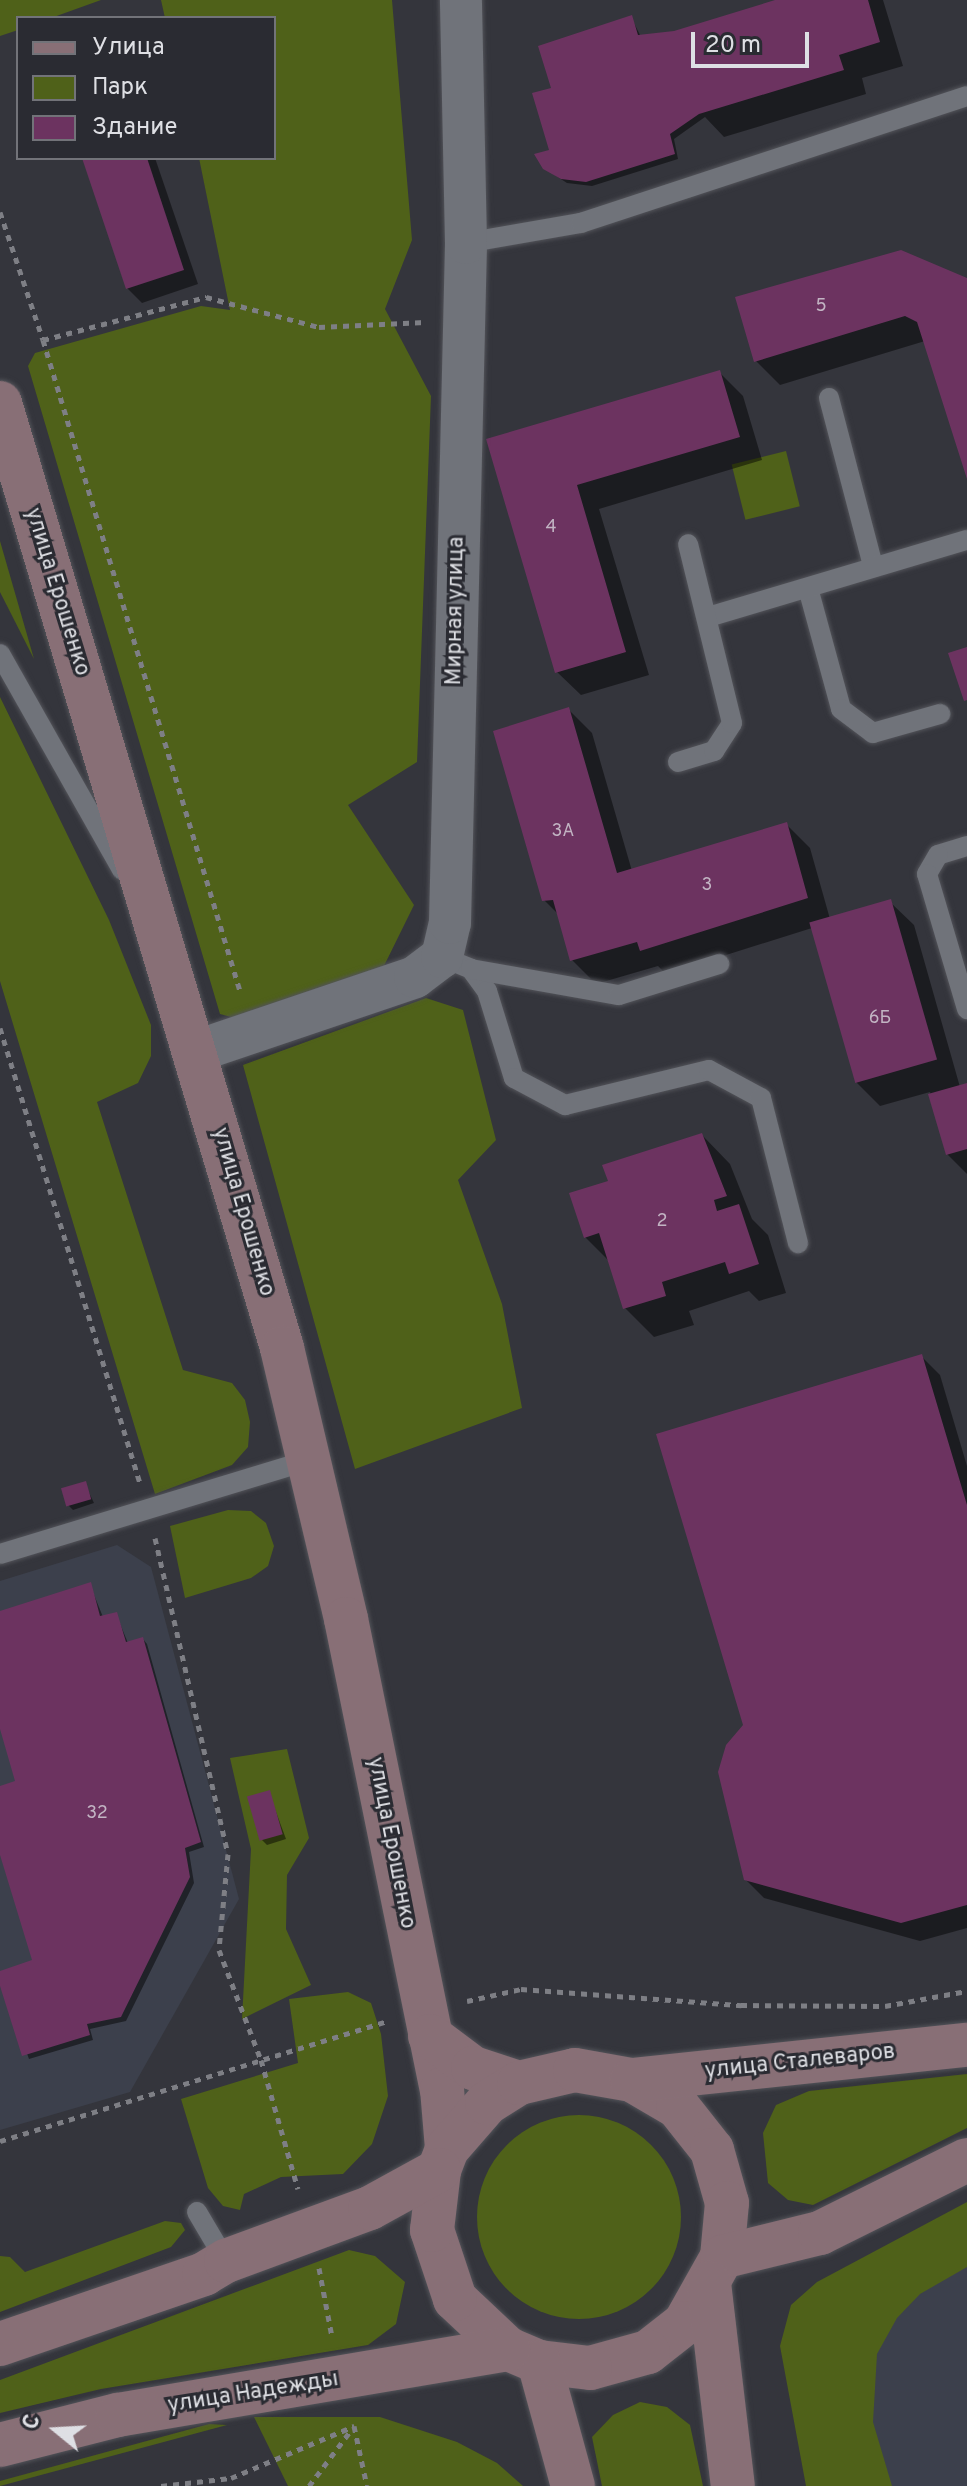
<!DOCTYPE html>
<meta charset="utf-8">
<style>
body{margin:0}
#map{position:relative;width:967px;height:2486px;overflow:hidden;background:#34353c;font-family:Overpass,sans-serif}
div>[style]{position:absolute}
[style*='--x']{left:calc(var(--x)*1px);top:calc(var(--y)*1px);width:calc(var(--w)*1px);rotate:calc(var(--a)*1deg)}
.built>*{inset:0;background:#3c404c}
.green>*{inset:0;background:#4f6119;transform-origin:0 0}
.round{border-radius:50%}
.shadow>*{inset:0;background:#0007}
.building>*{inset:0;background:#6c3360;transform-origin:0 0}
.path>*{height:5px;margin-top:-2.5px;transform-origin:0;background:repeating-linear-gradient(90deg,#7e7f85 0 6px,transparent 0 12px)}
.roads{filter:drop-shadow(0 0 2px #525359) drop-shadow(0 0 2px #525359)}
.lane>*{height:20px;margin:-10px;padding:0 10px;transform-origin:10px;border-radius:10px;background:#70737a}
.street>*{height:42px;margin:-21px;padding:0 21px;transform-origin:21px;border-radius:21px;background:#70737a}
.secondary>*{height:44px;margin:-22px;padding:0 22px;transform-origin:22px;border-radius:22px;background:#886f76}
span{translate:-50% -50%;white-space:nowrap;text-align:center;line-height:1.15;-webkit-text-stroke:6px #2a2b32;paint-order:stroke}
.number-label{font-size:18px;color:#c2b4c3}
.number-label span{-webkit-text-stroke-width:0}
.street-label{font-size:22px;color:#dedfe4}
.legend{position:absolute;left:16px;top:16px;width:260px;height:144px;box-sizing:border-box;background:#2a2b32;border:2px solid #727379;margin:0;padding:10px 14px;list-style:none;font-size:24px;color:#dedfe4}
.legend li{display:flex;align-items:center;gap:16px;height:40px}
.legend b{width:40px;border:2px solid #727379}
.north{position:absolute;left:16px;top:2390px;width:80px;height:80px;-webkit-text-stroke:6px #2a2b32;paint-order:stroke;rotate:288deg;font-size:22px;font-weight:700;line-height:32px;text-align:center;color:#dedfe4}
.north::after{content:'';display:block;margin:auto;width:28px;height:36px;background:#dedfe4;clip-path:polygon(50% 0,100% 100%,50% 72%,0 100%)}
.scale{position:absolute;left:691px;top:32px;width:118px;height:36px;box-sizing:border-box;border:4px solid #dedfe4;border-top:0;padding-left:10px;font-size:24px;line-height:28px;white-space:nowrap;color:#dedfe4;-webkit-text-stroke:6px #2a2b32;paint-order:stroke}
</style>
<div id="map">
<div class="built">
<i style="clip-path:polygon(117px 1545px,151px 1567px,239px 1899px,130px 2092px,0 2130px,0 1581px)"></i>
<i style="clip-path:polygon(967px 2241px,967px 2486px,877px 2486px,849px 2363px)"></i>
</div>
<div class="green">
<i style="clip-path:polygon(0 0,101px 0,51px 18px,18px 18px,18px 30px,0 36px)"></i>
<i style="clip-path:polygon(161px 0,392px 0,412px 240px,385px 309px,431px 396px,417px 762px,348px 805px,414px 905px,380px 974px,242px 1020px,220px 1014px,28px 366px,35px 353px,201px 306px,230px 310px,199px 158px,274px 158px,274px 18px,165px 18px)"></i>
<i style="left:786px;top:451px;width:57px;height:56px;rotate:76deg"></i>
<i style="clip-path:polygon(0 541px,34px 659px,0 592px)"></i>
<i style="clip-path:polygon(0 697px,109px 920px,151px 1025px,151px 1056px,138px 1083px,97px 1102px,183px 1370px,232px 1383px,245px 1400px,250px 1422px,248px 1447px,232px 1465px,155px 1494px,0 981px)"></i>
<i style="clip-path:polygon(426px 998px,463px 1010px,496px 1140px,458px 1180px,502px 1304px,522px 1408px,355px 1469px,243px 1065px)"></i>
<i style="clip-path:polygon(228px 1510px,251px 1511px,266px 1523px,274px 1546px,268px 1566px,251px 1578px,185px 1598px,170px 1526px)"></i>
<i style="clip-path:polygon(287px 1749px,309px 1838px,287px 1875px,286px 1929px,311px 1985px,242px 2019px,251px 1849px,230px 1758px)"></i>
<i style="clip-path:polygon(348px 1992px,371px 2003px,381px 2034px,388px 2096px,372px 2144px,343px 2174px,281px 2177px,244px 2194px,240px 2210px,223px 2206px,208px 2188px,181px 2099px,298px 2063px,289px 1999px)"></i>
<i style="clip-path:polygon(967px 2074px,967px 2128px,813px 2205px,788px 2200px,768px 2183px,763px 2133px,776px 2105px,809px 2091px)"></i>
<i class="round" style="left:477px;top:2115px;width:204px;height:204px"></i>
<i style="clip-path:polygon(967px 2202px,967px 2267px,920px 2294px,897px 2318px,877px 2354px,873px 2422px,892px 2486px,806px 2486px,780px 2346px,791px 2305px,817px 2282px)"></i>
<i style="clip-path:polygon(165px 2221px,181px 2223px,185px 2230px,171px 2247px,0 2312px,0 2256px,10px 2257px,25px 2272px)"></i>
<i style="clip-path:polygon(349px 2250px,375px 2256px,405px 2282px,396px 2324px,368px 2345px,101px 2389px,0 2413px,0 2380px)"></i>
<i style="clip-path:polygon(640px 2402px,667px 2407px,690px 2425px,703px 2486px,602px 2486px,592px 2437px,613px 2415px)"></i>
<i style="clip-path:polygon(254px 2417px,380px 2417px,457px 2442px,497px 2463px,523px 2486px,288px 2486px)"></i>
<i style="clip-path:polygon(209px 2424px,227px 2425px,0 2486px,0 2481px)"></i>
</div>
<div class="shadow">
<i style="clip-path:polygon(782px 0,883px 0,903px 66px,862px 78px,866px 94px,724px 137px,705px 117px,674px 139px,678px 159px,592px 186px,567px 183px,544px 168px,552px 151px,554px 89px,631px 17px,641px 37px,674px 33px)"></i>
<i style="clip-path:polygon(84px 158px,155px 158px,198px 284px,142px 303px,127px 288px)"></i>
<i style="clip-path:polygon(967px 280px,967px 475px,925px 341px,780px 385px,756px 361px)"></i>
<i style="clip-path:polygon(719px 372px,743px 396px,762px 460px,599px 509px,649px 675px,581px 695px,557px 672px,488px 441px)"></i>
<i style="clip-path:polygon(569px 710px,592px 733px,632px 871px,787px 825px,810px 848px,830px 919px,890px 902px,914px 925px,960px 1087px,967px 1085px,967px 1174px,947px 1154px,930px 1092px,880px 1106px,856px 1082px,812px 928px,666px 974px,658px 966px,596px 984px,572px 960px,560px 916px,544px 900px)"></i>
<i style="clip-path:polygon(702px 1135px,730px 1164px,752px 1219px,768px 1235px,786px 1293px,759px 1301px,749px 1291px,689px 1311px,694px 1325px,654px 1337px,625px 1308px,610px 1262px,585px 1237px,610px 1182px)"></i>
<i style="clip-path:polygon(921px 1356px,940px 1375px,967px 1466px,967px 1928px,920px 1941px,764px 1898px,745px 1879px,745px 1726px)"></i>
<i style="clip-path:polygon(85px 1484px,94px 1503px,73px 1510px,68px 1505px)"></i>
<i style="clip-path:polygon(90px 1585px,103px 1617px,116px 1614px,128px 1643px,143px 1639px,147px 1644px,204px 1847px,189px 1852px,194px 1883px,126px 2021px,90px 2029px,93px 2040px,29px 2059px,0 1980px,0 1973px,34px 1962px,0 1852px,0 1788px,17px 1782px,0 1721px,0 1613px)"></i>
<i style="clip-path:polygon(269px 1793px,286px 1839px,267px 1845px,262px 1840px)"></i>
</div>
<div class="building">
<i style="clip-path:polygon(775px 0,868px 0,880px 42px,839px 55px,844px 70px,699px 114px,670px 134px,675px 154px,586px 182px,561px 179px,543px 169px,534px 154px,549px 150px,532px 93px,551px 88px,538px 46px,632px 15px,638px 35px,674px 31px)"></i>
<i style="clip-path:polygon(82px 158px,147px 158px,184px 270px,126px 289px)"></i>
<i style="clip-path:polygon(901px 250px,967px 278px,967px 479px,917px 322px,905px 316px,754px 362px,735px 297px)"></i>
<i style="clip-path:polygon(720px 370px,740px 437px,577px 485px,626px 652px,555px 673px,486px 439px)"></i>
<i style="clip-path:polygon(967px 647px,967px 700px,964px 701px,948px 653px)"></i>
<i style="clip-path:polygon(569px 707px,617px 873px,787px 822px,808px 898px,640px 951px,637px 942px,570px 961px,553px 900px,542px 901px,493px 731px)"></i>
<i style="left:891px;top:899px;width:167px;height:85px;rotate:74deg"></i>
<i style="clip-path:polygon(967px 1083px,967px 1149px,946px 1155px,928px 1094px)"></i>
<i style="clip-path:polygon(702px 1133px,727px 1196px,714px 1200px,717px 1211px,739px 1204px,759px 1264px,729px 1274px,725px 1262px,662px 1282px,666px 1296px,623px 1309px,599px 1233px,584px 1238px,569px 1193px,608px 1181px,602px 1165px)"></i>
<i style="clip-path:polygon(922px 1354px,967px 1505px,967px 1905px,901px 1923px,744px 1880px,718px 1772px,726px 1745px,743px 1725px,656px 1434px)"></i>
<i style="left:86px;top:1481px;width:19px;height:26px;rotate:74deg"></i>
<i style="clip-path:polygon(91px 1582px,100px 1616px,117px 1612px,126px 1642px,143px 1637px,201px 1842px,185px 1848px,190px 1877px,121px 2017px,87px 2024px,90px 2035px,22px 2056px,0 1986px,0 1971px,32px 1960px,0 1855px,0 1786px,15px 1781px,0 1729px,0 1611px)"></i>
<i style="left:270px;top:1790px;width:46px;height:24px;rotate:74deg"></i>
</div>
<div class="path">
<i style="--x:0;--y:212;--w:135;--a:71.4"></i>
<i style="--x:43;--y:340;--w:169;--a:-14.8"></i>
<i style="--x:206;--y:297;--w:117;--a:14.9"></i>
<i style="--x:319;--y:327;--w:106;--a:-2.7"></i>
<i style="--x:43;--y:340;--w:683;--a:73.16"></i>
<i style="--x:0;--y:1028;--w:475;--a:72.9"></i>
<i style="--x:155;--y:1538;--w:324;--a:77"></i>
<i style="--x:228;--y:1854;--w:96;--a:95.4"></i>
<i style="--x:219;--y:1950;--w:118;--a:69.1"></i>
<i style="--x:261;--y:2060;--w:134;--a:74"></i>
<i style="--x:467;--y:2001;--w:55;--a:-12.5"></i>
<i style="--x:521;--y:1989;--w:221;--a:4.2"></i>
<i style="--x:741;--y:2005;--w:144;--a:0.4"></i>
<i style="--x:885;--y:2006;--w:83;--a:-10.4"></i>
<i style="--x:0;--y:2141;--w:406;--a:-17.2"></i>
<i style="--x:319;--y:2268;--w:70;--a:79.3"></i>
<i style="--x:161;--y:2486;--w:70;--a:-6.5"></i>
<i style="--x:231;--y:2478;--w:134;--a:-22.9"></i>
<i style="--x:354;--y:2426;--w:61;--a:77.8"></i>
<i style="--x:309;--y:2486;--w:71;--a:-53"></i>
</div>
<div class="roads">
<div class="lane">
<i style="--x:466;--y:243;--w:117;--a:-9.9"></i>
<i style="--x:581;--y:223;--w:406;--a:-18.2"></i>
<i style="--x:829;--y:398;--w:174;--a:75.3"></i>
<i style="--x:808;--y:588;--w:125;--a:74.7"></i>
<i style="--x:841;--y:709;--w:40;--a:37"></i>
<i style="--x:873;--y:733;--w:70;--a:-15.8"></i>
<i style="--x:708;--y:617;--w:270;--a:-16.6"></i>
<i style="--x:0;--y:654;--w:248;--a:60.5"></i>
<i style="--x:678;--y:762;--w:38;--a:-17"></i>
<i style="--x:714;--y:751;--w:33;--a:-57"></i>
<i style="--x:732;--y:723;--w:184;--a:-103.8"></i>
<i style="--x:967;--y:846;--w:30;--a:163"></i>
<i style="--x:938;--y:855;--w:22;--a:120"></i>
<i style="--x:927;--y:874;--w:141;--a:73.5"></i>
<i style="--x:442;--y:957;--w:31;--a:22"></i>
<i style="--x:471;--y:969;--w:27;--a:54"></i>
<i style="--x:487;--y:991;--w:91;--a:72.8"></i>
<i style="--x:514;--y:1078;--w:58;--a:27.9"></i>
<i style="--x:565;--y:1105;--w:148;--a:-13.7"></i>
<i style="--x:709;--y:1070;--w:59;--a:28.3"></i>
<i style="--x:761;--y:1098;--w:150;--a:75.7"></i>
<i style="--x:471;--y:969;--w:150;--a:10"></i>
<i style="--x:619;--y:995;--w:105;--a:-17.2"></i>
<i style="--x:0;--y:1554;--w:324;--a:-16.9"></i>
<i style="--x:197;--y:2212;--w:57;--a:59.4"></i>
</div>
<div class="street">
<i style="--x:197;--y:1051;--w:230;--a:-18.7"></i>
<i style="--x:415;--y:977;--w:34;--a:-37"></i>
<i style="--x:442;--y:957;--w:35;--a:-77"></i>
<i style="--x:450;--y:923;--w:680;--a:-88.65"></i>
<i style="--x:466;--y:243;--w:243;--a:-91.2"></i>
</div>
<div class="secondary">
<i style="--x:0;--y:403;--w:986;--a:73.38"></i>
<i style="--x:282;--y:1348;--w:278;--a:76.7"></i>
<i style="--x:346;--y:1619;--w:480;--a:78.5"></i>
<i style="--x:442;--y:2089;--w:60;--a:85.2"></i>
<i style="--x:430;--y:2036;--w:54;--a:36.7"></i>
<i style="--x:473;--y:2068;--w:48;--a:18.1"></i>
<i style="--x:632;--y:2080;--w:53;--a:30.4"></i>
<i style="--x:678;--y:2107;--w:55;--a:51.7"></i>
<i style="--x:712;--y:2150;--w:55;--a:74.2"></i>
<i style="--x:727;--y:2203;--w:54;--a:95.3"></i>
<i style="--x:722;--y:2257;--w:76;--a:119.3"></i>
<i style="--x:685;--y:2323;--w:47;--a:141.9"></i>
<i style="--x:648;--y:2352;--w:60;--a:164.6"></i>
<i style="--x:590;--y:2368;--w:51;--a:-173.3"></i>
<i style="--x:539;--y:2362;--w:34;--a:-157"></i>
<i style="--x:508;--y:2349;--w:73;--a:-136.7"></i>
<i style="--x:455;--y:2299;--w:73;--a:-108.4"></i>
<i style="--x:432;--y:2230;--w:60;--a:-83.3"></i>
<i style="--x:439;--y:2170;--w:22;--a:-69"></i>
<i style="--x:447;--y:2149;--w:61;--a:-49"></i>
<i style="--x:487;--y:2103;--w:38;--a:-32"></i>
<i style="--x:519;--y:2083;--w:57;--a:-13.1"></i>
<i style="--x:575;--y:2070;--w:58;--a:10"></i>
<i style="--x:632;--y:2080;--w:337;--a:-6"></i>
<i style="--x:722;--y:2257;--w:101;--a:-13.8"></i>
<i style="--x:820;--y:2233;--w:164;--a:-26.4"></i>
<i style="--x:709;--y:2283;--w:204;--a:83.3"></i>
<i style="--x:0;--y:2344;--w:216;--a:-18.9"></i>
<i style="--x:204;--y:2274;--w:26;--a:-31"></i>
<i style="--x:226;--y:2261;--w:153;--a:-20.2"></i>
<i style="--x:370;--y:2208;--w:79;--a:-28.8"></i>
<i style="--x:539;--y:2362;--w:129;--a:74.7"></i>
<i style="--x:0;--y:2445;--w:122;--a:-14.3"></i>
<i style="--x:118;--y:2415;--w:396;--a:-9.6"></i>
</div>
</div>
<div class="number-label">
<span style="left:821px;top:307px">5</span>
<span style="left:551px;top:528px">4</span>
<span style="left:563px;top:832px">3А</span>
<span style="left:707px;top:886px">3</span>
<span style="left:880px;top:1019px">6Б</span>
<span style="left:662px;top:1222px">2</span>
<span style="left:97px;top:1814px">32</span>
</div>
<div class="street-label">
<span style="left:57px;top:592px;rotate:73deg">улица Ерошенко</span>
<span style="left:456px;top:611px;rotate:-89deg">Мирная улица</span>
<span style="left:243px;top:1212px;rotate:74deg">улица Ерошенко</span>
<span style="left:391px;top:1843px;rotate:79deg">улица Ерошенко</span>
<span style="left:800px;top:2062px;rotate:-6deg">улица Сталеваров</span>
<span style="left:253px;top:2393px;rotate:-9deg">улица Надежды</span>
</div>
<ul class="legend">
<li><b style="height:10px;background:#886f76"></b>Улица</li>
<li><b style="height:22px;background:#4f6119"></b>Парк</li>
<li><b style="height:22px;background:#6c3360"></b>Здание</li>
</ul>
<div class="north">С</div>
<div class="scale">20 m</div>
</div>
